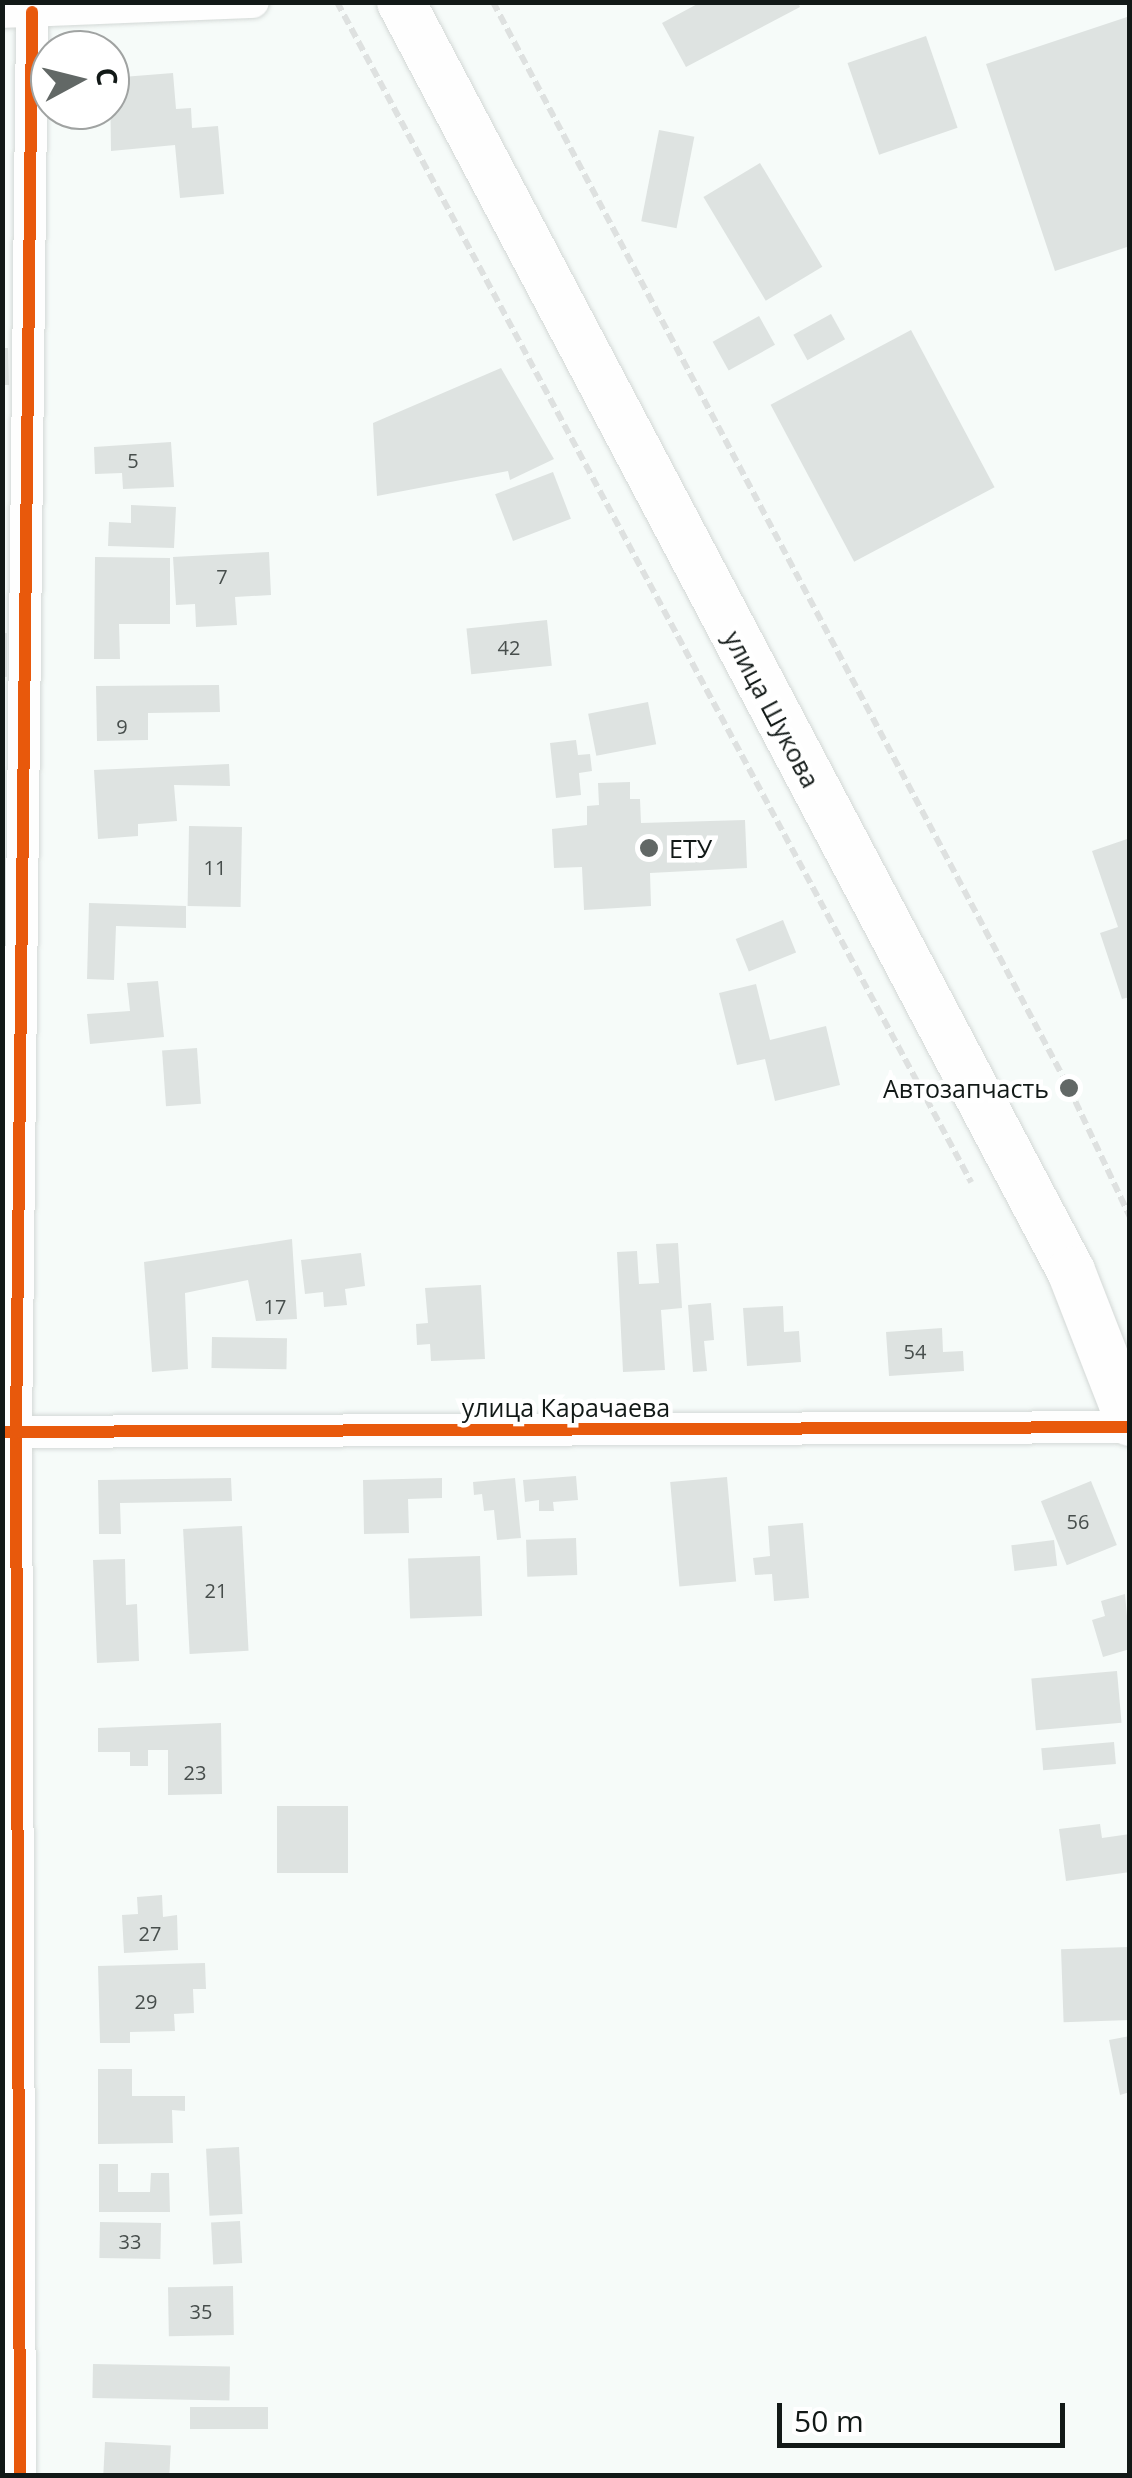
<!DOCTYPE html>
<meta charset="utf-8">
<style>
body{margin:0}
#map{position:relative;width:1132px;height:2478px;overflow:hidden;background:#f6fbf9;font-family:"Open Sans",sans-serif}
div>[style]{position:absolute}
[style*='--x']{left:calc(var(--x)*1px);top:calc(var(--y)*1px);width:calc(var(--w)*1px);rotate:calc(var(--a)*1deg)}
.building>*{inset:0;background:#dee3e1;transform-origin:0 0}
.path>*{height:6px;margin-top:-3px;transform-origin:0;background:repeating-linear-gradient(90deg,#dee1e0 0 10px,transparent 0 15px)}
.roads{filter:drop-shadow(0 0 2px #d3d8d6) drop-shadow(0 0 2px #d3d8d6)}
.street>*{height:32px;margin:-16px;padding:0 16px;transform-origin:16px;border-radius:16px;background:#fefefe}
.secondary>*{height:48px;margin:-24px;padding:0 24px;transform-origin:24px;border-radius:24px;background:#fefefe}
.cycleway>*{height:12px;margin:-6px;padding:0 6px;transform-origin:6px;border-radius:6px;background:#e8590c}
.dots>*{width:28px;height:28px;translate:-50% -50%;box-sizing:border-box;border:5px solid #fff;border-radius:50%}
span{translate:-50% -50%;white-space:nowrap;text-align:center;line-height:1.15;-webkit-text-stroke:9px #fff;paint-order:stroke}
.number-label{font-size:20px;color:#474e4c}
.number-label span{-webkit-text-stroke-width:0}
.street-label{font-size:25px;color:#121917}
.poi-label{font-size:25px;color:#121917}
.left{translate:0 -50%;text-align:left}
.right{translate:-100% -50%;text-align:right}
.frame{position:absolute;inset:0;border:5px solid #121917;pointer-events:none}
.north{position:absolute;left:30px;top:30px;width:100px;height:100px;box-sizing:border-box;background:#fff;border:2px solid #a0a3a2;border-radius:50%;rotate:83deg;font-size:28px;font-weight:700;line-height:40px;text-align:center;color:#121917}
.north::after{content:'';display:block;margin:auto;width:35px;height:45px;background:#626866;clip-path:polygon(50% 0,100% 100%,50% 72%,0 100%)}
.scale{position:absolute;left:777px;top:2403px;width:288px;height:45px;box-sizing:border-box;border:5px solid #121917;border-top:0;padding-left:12px;font-size:30px;line-height:35px;white-space:nowrap;color:#121917;-webkit-text-stroke:8px #fff;paint-order:stroke}
</style>
<div id="map">
<div class="building">
<i style="clip-path:polygon(701px 2px,798px 2px,800px 7px,686px 67px,662px 23px)"></i>
<i style="clip-path:polygon(1130px 16px,1130px 246px,1055px 271px,986px 64px)"></i>
<i style="left:926px;top:36px;width:97px;height:83px;rotate:71deg"></i>
<i style="clip-path:polygon(173px 73px,176px 109px,191px 108px,192px 128px,218px 126px,224px 194px,180px 198px,175px 145px,111px 151px,110px 78px)"></i>
<i style="left:659px;top:130px;width:36px;height:93px;rotate:11deg"></i>
<i style="left:760px;top:163px;width:121px;height:66px;rotate:59deg"></i>
<i style="left:831px;top:314px;width:29px;height:43px;rotate:61deg"></i>
<i style="left:759px;top:316px;width:33px;height:53px;rotate:61deg"></i>
<i style="left:911px;top:330px;width:178px;height:159px;rotate:62deg"></i>
<i style="clip-path:polygon(2px 348px,8px 348px,9px 385px,2px 385px)"></i>
<i style="clip-path:polygon(501px 368px,554px 459px,510px 480px,508px 471px,377px 496px,373px 423px)"></i>
<i style="clip-path:polygon(171px 442px,174px 487px,123px 489px,122px 473px,95px 474px,94px 447px)"></i>
<i style="left:553px;top:472px;width:50px;height:62px;rotate:69deg"></i>
<i style="clip-path:polygon(131px 505px,176px 507px,174px 548px,108px 546px,109px 522px,131px 523px)"></i>
<i style="clip-path:polygon(269px 552px,271px 595px,235px 597px,237px 625px,196px 627px,195px 604px,176px 605px,173px 557px)"></i>
<i style="clip-path:polygon(95px 557px,170px 558px,170px 624px,119px 624px,120px 659px,94px 659px)"></i>
<i style="left:547px;top:620px;width:46px;height:81px;rotate:84deg"></i>
<i style="left:2px;top:633px;width:5px;height:44px"></i>
<i style="clip-path:polygon(219px 685px,220px 712px,148px 713px,148px 740px,97px 741px,96px 686px)"></i>
<i style="left:648px;top:702px;width:43px;height:61px;rotate:79deg"></i>
<i style="clip-path:polygon(576px 740px,578px 755px,590px 754px,592px 771px,579px 773px,581px 795px,556px 798px,550px 743px)"></i>
<i style="clip-path:polygon(229px 764px,230px 786px,174px 785px,177px 821px,138px 824px,138px 836px,98px 839px,94px 770px)"></i>
<i style="clip-path:polygon(630px 782px,630px 799px,640px 799px,641px 823px,745px 820px,747px 868px,650px 873px,651px 906px,584px 910px,582px 867px,554px 868px,552px 829px,587px 825px,587px 806px,599px 805px,598px 783px)"></i>
<i style="left:189px;top:826px;width:53px;height:80px;rotate:1deg"></i>
<i style="clip-path:polygon(1130px 838px,1130px 997px,1122px 999px,1100px 933px,1118px 927px,1092px 851px)"></i>
<i style="clip-path:polygon(89px 903px,186px 906px,186px 928px,116px 926px,114px 980px,87px 979px)"></i>
<i style="left:783px;top:920px;width:35px;height:51px;rotate:68deg"></i>
<i style="clip-path:polygon(158px 981px,164px 1037px,90px 1044px,87px 1014px,130px 1011px,127px 983px)"></i>
<i style="clip-path:polygon(756px 984px,770px 1040px,826px 1026px,840px 1085px,775px 1101px,765px 1059px,737px 1065px,719px 993px)"></i>
<i style="left:197px;top:1048px;width:56px;height:35px;rotate:86deg"></i>
<i style="clip-path:polygon(292px 1239px,297px 1319px,256px 1321px,248px 1280px,185px 1293px,188px 1369px,152px 1372px,144px 1262px)"></i>
<i style="clip-path:polygon(678px 1243px,682px 1308px,661px 1310px,665px 1370px,623px 1372px,617px 1252px,637px 1251px,639px 1284px,659px 1283px,656px 1244px)"></i>
<i style="clip-path:polygon(361px 1253px,365px 1286px,345px 1289px,347px 1305px,324px 1307px,323px 1292px,305px 1294px,301px 1260px)"></i>
<i style="clip-path:polygon(481px 1285px,485px 1359px,431px 1361px,430px 1344px,417px 1345px,416px 1324px,428px 1323px,425px 1288px)"></i>
<i style="clip-path:polygon(711px 1303px,714px 1340px,704px 1341px,707px 1371px,693px 1372px,688px 1305px)"></i>
<i style="clip-path:polygon(783px 1306px,784px 1332px,799px 1331px,801px 1362px,747px 1366px,743px 1308px)"></i>
<i style="clip-path:polygon(942px 1328px,943px 1352px,963px 1351px,964px 1371px,889px 1376px,886px 1332px)"></i>
<i style="left:212px;top:1337px;width:75px;height:31px;rotate:1deg"></i>
<i style="clip-path:polygon(576px 1476px,578px 1500px,553px 1502px,554px 1511px,539px 1511px,539px 1500px,525px 1502px,523px 1480px)"></i>
<i style="left:727px;top:1477px;width:105px;height:57px;rotate:85deg"></i>
<i style="clip-path:polygon(231px 1478px,232px 1501px,120px 1503px,121px 1534px,99px 1534px,98px 1480px)"></i>
<i style="clip-path:polygon(442px 1478px,442px 1498px,408px 1499px,409px 1533px,364px 1534px,363px 1480px)"></i>
<i style="clip-path:polygon(515px 1478px,521px 1538px,497px 1540px,494px 1510px,484px 1511px,482px 1494px,474px 1495px,473px 1482px)"></i>
<i style="left:1091px;top:1481px;width:69px;height:54px;rotate:68deg"></i>
<i style="clip-path:polygon(803px 1523px,809px 1598px,774px 1601px,772px 1574px,755px 1575px,753px 1558px,770px 1556px,768px 1526px)"></i>
<i style="left:242px;top:1526px;width:125px;height:59px;rotate:87deg"></i>
<i style="left:576px;top:1538px;width:37px;height:50px;rotate:88deg"></i>
<i style="left:1054px;top:1540px;width:26px;height:43px;rotate:83deg"></i>
<i style="left:480px;top:1556px;width:60px;height:72px;rotate:88deg"></i>
<i style="clip-path:polygon(125px 1559px,126px 1605px,137px 1604px,139px 1661px,97px 1663px,93px 1560px)"></i>
<i style="clip-path:polygon(1125px 1594px,1130px 1649px,1103px 1657px,1092px 1620px,1105px 1616px,1101px 1601px)"></i>
<i style="left:1117px;top:1671px;width:52px;height:86px;rotate:85deg"></i>
<i style="clip-path:polygon(221px 1723px,222px 1794px,168px 1795px,168px 1750px,148px 1750px,148px 1766px,130px 1766px,130px 1752px,98px 1752px,98px 1728px)"></i>
<i style="left:1114px;top:1742px;width:22px;height:73px;rotate:85deg"></i>
<i style="left:277px;top:1806px;width:71px;height:67px"></i>
<i style="clip-path:polygon(1100px 1824px,1102px 1838px,1130px 1834px,1130px 1872px,1066px 1881px,1059px 1829px)"></i>
<i style="clip-path:polygon(162px 1895px,163px 1917px,177px 1915px,178px 1950px,124px 1953px,122px 1915px,138px 1914px,137px 1897px)"></i>
<i style="left:1128px;top:1947px;width:73px;height:67px;rotate:88deg"></i>
<i style="clip-path:polygon(205px 1963px,206px 1989px,193px 1989px,194px 2013px,174px 2014px,175px 2031px,130px 2032px,130px 2043px,100px 2043px,98px 1966px)"></i>
<i style="clip-path:polygon(1130px 2036px,1130px 2092px,1120px 2095px,1109px 2040px)"></i>
<i style="clip-path:polygon(98px 2069px,132px 2069px,132px 2096px,185px 2096px,185px 2111px,172px 2110px,173px 2143px,98px 2144px)"></i>
<i style="left:239px;top:2147px;width:67px;height:33px;rotate:87deg"></i>
<i style="clip-path:polygon(99px 2164px,118px 2164px,118px 2192px,150px 2192px,151px 2173px,169px 2173px,170px 2212px,99px 2212px)"></i>
<i style="left:240px;top:2221px;width:42px;height:29px;rotate:87deg"></i>
<i style="left:100px;top:2222px;width:61px;height:36px;rotate:1deg"></i>
<i style="left:233px;top:2286px;width:49px;height:65px;rotate:89deg"></i>
<i style="left:93px;top:2364px;width:137px;height:34px;rotate:1deg"></i>
<i style="left:268px;top:2407px;width:22px;height:78px;rotate:90deg"></i>
<i style="left:105px;top:2442px;width:66px;height:34px;rotate:3deg"></i>
</div>
<div class="path">
<i style="--x:337;--y:2;--w:1340;--a:61.75"></i>
<i style="--x:493;--y:2;--w:1229;--a:62.06"></i>
<i style="--x:1069;--y:1088;--w:143;--a:64.7"></i>
</div>
<div class="roads">
<div class="street">
<i style="--x:2;--y:12;--w:251;--a:-2.3"></i>
<i style="--x:2;--y:1432;--w:1128;--a:-0.25"></i>
<i style="--x:20;--y:2476;--w:1044;--a:-90.22"></i>
<i style="--x:16;--y:1432;--w:1420;--a:-89.35"></i>
</div>
<div class="secondary">
<i style="--x:401;--y:2;--w:1435;--a:62.17"></i>
<i style="--x:1071;--y:1271;--w:162;--a:68.7"></i>
</div>
</div>
<div class="cycleway">
<i style="--x:2;--y:1432;--w:1128;--a:-0.25"></i>
<i style="--x:20;--y:2476;--w:1044;--a:-90.22"></i>
<i style="--x:16;--y:1432;--w:1420;--a:-89.35"></i>
</div>
<div class="dots">
<i style="left:649px;top:848px;background:#626866"></i>
<i style="left:1069px;top:1088px;background:#626866"></i>
</div>
<div class="number-label">
<span style="left:133px;top:460px">5</span>
<span style="left:222px;top:576px">7</span>
<span style="left:509px;top:647px">42</span>
<span style="left:122px;top:726px">9</span>
<span style="left:215px;top:867px">11</span>
<span style="left:275px;top:1306px">17</span>
<span style="left:915px;top:1351px">54</span>
<span style="left:1078px;top:1521px">56</span>
<span style="left:216px;top:1590px">21</span>
<span style="left:195px;top:1772px">23</span>
<span style="left:150px;top:1933px">27</span>
<span style="left:146px;top:2001px">29</span>
<span style="left:130px;top:2241px">33</span>
<span style="left:201px;top:2311px">35</span>
</div>
<div class="street-label">
<span style="left:772px;top:709px;rotate:62deg">улица Шукова</span>
<span style="left:566px;top:1407px">улица Карачаева</span>
</div>
<div class="poi-label">
<span class="left" style="left:669px;top:848px">ЕТУ</span>
<span class="right" style="left:1049px;top:1088px">Автозапчасть</span>
</div>
<div class="frame"></div>
<div class="north">С</div>
<div class="scale">50 m</div>
</div>
